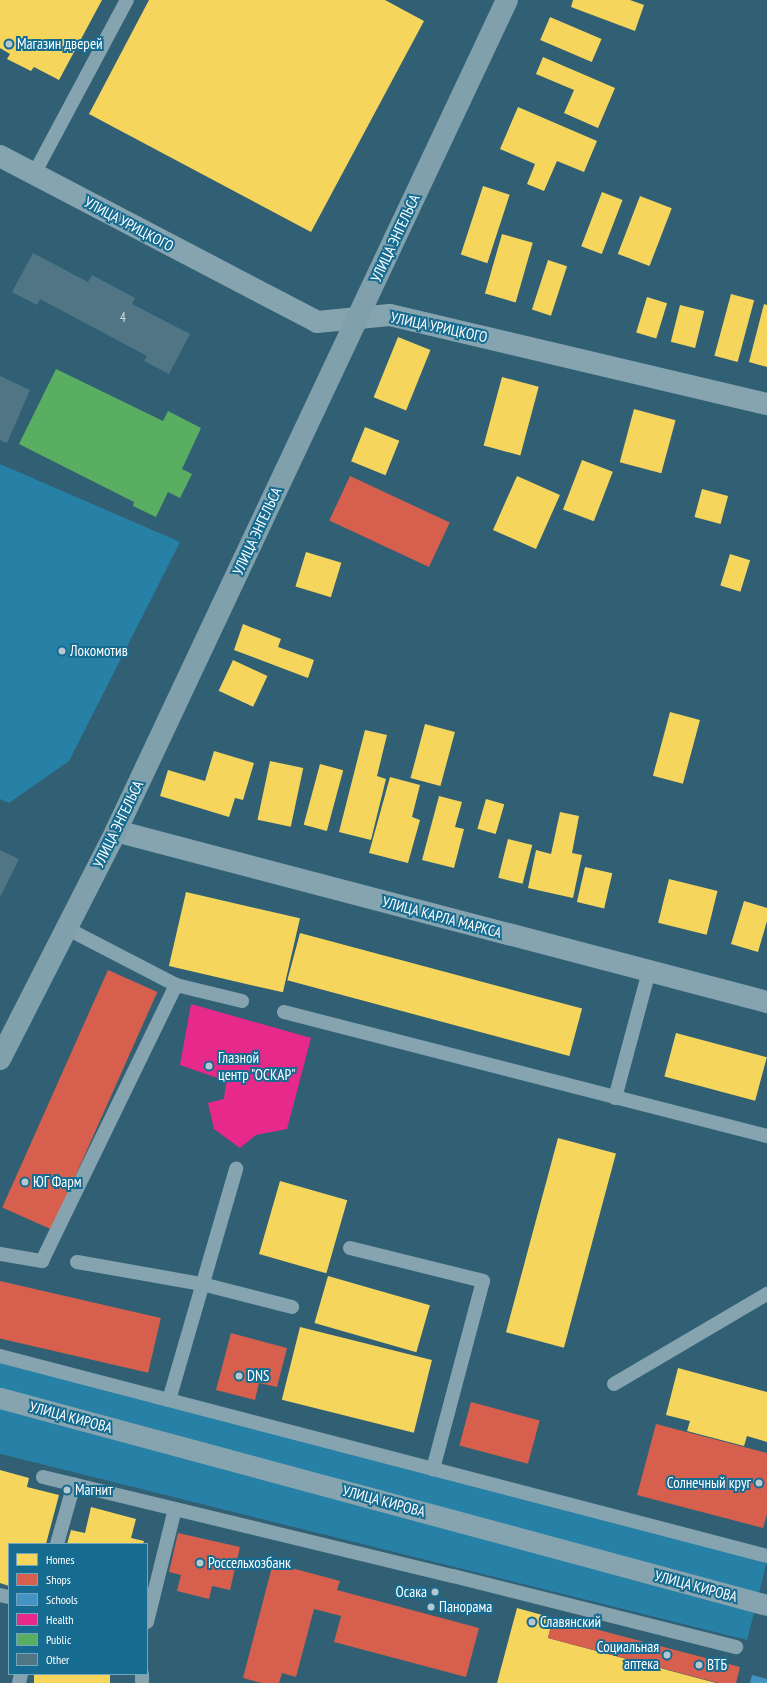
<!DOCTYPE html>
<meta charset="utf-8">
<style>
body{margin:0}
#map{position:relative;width:767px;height:1683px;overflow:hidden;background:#316074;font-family:"PT Sans Narrow",sans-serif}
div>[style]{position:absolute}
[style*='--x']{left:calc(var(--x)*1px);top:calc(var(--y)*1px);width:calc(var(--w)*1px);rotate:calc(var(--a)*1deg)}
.green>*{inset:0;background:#2780a5;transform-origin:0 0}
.homes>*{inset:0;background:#f6d55c;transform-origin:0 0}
.shops>*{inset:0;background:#d6604d;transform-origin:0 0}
.schools>*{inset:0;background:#4393c3}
.health>*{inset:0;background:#e7298a}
.public>*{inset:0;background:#5aae61}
.building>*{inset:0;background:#507585}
.service>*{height:14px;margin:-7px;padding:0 7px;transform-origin:7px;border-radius:7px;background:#85a4b0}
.pedestrian>*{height:21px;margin:-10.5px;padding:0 10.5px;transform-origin:10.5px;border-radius:10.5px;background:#85a4b0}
.minor>*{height:22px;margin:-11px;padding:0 11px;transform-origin:11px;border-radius:11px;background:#85a4b0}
.tertiary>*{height:22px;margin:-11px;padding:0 11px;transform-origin:11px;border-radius:11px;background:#85a4b0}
.secondary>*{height:22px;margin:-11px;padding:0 11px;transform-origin:11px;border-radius:11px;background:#80a0ab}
.dots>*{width:11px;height:11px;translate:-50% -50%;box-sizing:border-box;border:2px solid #156b90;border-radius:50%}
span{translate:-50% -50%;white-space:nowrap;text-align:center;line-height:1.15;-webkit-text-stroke:4px #156b90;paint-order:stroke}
.number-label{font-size:13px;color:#d3dce0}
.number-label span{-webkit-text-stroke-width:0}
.poi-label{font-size:15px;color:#fff}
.left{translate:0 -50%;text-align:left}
.right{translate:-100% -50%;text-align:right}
.street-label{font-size:15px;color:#fff}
.legend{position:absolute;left:8px;top:1543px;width:140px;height:132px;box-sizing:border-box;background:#156b90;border:1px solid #73a6bc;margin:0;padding:5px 7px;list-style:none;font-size:12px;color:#fff}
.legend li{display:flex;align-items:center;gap:8px;height:20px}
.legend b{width:20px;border:1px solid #73a6bc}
</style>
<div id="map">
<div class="green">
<i style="clip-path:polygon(0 464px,180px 542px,69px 761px,9px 803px,0 799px)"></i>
<i style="left:0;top:1363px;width:792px;height:88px;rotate:14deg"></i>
</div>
<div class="homes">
<i style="clip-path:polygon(0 0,102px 0,59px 80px,34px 67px,31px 71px,7px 59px,10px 54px,0 48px)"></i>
<i style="clip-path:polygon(149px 0,385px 0,424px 21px,311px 232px,89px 114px)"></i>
<i style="clip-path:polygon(573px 0,630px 0,644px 5px,635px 31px,571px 7px)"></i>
<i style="left:550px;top:17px;width:56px;height:25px;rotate:23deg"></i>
<i style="clip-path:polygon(543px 57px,615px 88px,598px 128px,564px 113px,574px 90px,536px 74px)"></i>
<i style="clip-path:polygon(518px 107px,597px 141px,584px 172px,557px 161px,544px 191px,527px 184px,535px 164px,500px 149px)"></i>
<i style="left:483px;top:186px;width:28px;height:72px;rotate:18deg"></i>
<i style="left:602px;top:192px;width:22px;height:58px;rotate:21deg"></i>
<i style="left:640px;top:196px;width:34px;height:62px;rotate:21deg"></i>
<i style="left:502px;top:234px;width:32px;height:62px;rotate:16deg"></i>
<i style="left:548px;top:260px;width:20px;height:52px;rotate:18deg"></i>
<i style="left:731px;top:294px;width:24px;height:64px;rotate:15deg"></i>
<i style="left:647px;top:297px;width:21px;height:37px;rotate:17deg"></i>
<i style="clip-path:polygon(764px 304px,767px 305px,767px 367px,749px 362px)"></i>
<i style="left:680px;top:305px;width:25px;height:38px;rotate:14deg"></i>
<i style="left:398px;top:337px;width:35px;height:65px;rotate:22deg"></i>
<i style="left:502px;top:377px;width:38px;height:71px;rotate:15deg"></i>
<i style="left:634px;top:409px;width:43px;height:55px;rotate:15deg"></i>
<i style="left:365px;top:427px;width:37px;height:37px;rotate:22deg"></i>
<i style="left:582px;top:460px;width:33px;height:53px;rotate:21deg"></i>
<i style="left:517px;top:476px;width:47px;height:59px;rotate:24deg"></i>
<i style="left:702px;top:489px;width:27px;height:29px;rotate:15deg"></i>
<i style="left:306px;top:552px;width:37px;height:36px;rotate:17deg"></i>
<i style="left:730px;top:554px;width:21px;height:33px;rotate:17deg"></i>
<i style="clip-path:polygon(243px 624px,281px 639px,278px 647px,314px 660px,308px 678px,234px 650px)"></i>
<i style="left:233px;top:660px;width:38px;height:34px;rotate:25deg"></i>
<i style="left:670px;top:712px;width:31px;height:66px;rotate:15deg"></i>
<i style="left:425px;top:724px;width:31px;height:56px;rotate:15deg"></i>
<i style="clip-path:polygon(365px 730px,387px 735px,377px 776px,386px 779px,371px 840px,339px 832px)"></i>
<i style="clip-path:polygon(214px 751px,254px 763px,243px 800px,235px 798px,229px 817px,160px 796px,168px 770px,205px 781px)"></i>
<i style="left:270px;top:761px;width:34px;height:60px;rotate:12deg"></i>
<i style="left:320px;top:764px;width:24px;height:63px;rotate:15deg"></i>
<i style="clip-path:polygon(390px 777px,420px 785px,412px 817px,420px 820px,408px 863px,369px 853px)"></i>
<i style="clip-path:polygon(439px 796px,462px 802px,455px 827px,464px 829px,454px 868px,422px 860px)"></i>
<i style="left:486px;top:799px;width:19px;height:31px;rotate:16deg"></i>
<i style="clip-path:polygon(560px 812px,579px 816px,572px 853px,582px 855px,573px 898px,528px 888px,536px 850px,551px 854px)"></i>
<i style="left:508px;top:839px;width:25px;height:40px;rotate:14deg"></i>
<i style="left:585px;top:867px;width:28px;height:36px;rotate:13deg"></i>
<i style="left:669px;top:879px;width:50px;height:45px;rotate:14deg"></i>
<i style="left:186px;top:892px;width:117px;height:76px;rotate:13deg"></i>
<i style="clip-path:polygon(744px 901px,767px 908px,767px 921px,758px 952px,731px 944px)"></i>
<i style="left:300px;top:933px;width:292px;height:49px;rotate:15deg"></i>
<i style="left:676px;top:1033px;width:94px;height:45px;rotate:15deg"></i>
<i style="left:558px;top:1138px;width:60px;height:201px;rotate:15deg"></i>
<i style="left:280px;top:1181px;width:70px;height:76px;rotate:16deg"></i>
<i style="left:328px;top:1276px;width:106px;height:49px;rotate:16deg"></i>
<i style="left:300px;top:1327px;width:136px;height:75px;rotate:14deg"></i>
<i style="clip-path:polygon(678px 1368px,767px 1392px,767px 1442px,747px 1436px,744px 1446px,687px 1431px,690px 1421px,666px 1415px)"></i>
<i style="clip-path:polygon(0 1470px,29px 1478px,27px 1487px,59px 1495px,46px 1544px,9px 1544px,9px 1586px,0 1583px)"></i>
<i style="clip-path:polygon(91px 1507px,136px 1519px,131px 1538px,144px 1541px,143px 1544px,67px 1544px,71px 1530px,85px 1533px)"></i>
<i style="clip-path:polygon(517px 1608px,553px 1618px,548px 1638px,716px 1683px,497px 1683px)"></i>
<i style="left:34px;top:1674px;width:76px;height:9px"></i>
</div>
<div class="shops">
<i style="left:350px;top:476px;width:110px;height:49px;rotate:25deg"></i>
<i style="left:108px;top:970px;width:54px;height:260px;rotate:24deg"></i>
<i style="left:0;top:1281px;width:165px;height:56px;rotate:13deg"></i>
<i style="clip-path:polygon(231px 1333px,287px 1348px,277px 1387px,259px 1383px,255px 1400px,216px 1390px)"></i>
<i style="left:471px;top:1402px;width:71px;height:45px;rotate:15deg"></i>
<i style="clip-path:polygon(656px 1424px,767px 1453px,767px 1514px,763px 1528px,637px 1495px)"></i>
<i style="clip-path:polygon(178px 1533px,240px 1547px,230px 1590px,212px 1586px,209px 1599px,177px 1591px,181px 1575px,169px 1572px)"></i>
<i style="clip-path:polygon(273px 1563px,340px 1581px,337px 1590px,479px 1628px,466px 1677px,334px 1642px,341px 1616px,314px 1609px,296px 1677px,282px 1673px,279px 1683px,262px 1683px,243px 1678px)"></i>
<i style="clip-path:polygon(553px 1618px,740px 1667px,736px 1683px,718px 1683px,548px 1638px)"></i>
</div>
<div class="schools">
<i style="clip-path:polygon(752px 1675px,767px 1679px,767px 1683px,750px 1683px)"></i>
</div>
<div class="health">
<i style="clip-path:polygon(191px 1004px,311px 1038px,287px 1129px,256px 1135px,240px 1148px,214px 1129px,208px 1103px,224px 1099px,226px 1081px,180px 1065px)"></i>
</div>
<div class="public">
<i style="clip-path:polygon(56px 369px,163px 421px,168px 411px,201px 428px,182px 469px,192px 474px,180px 498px,168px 492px,156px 517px,133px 506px,134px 502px,19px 444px)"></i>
</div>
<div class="building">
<i style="clip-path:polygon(33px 253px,88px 282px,92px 275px,135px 298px,132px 304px,190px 334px,169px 374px,144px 361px,147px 356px,40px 299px,37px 305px,12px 292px)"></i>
<i style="clip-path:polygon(0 376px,30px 390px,7px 443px,0 440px)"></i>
<i style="clip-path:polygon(0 850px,19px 859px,0 897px)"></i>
</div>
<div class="service">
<i style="--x:34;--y:174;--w:197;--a:-61.9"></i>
<i style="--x:66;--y:928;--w:124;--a:27.4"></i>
<i style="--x:176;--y:985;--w:68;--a:13.6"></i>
<i style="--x:284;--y:1012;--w:499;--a:14.4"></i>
<i style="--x:615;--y:1098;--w:131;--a:-75"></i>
<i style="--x:350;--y:1248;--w:137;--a:13.9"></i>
<i style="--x:483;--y:1281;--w:195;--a:104.9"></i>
<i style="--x:0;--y:1254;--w:43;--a:9.5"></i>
<i style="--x:42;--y:1261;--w:307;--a:-64.1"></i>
<i style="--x:77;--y:1262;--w:127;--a:10"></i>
<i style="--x:202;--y:1284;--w:93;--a:14.3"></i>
<i style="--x:0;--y:1356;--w:793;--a:14.61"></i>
<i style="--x:614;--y:1384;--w:178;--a:-30.5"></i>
<i style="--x:169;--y:1400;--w:241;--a:-73.8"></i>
<i style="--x:43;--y:1477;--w:422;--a:13.6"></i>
<i style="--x:453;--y:1576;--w:292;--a:14.1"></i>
<i style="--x:57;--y:1544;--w:62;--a:-74.2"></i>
<i style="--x:0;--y:1595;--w:9;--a:13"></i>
<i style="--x:147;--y:1622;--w:116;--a:-76.1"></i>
<i style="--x:142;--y:1674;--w:9;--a:90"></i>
<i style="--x:19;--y:1683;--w:9;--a:-77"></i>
</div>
<div class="pedestrian">
<i style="--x:0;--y:1398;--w:794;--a:15.1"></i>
</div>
<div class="minor">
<i style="--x:116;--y:831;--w:673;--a:14.72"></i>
</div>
<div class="tertiary">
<i style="--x:0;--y:156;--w:358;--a:27.6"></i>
<i style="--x:317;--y:322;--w:73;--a:-5.5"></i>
<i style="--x:390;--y:315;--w:387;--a:13.3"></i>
</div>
<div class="secondary">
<i style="--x:0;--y:1059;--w:256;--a:-63"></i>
<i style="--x:116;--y:831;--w:918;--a:-64.8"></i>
</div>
<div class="dots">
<i style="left:9px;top:44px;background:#b7c7ce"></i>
<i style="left:62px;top:651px;background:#b7c7ce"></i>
<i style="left:209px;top:1066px;background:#b7c7ce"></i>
<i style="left:25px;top:1182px;background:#b7c7ce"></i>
<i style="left:239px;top:1376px;background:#b7c7ce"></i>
<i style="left:759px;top:1483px;background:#b7c7ce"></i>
<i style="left:67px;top:1490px;background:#b7c7ce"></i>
<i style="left:200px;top:1563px;background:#b7c7ce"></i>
<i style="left:435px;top:1592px;background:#b7c7ce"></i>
<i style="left:431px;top:1607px;background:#b7c7ce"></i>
<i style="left:532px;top:1622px;background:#b7c7ce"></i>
<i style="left:667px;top:1655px;background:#b7c7ce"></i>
<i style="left:699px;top:1665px;background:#b7c7ce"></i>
</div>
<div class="number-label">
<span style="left:123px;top:318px">4</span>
</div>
<div class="poi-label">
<span class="left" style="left:17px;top:44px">Магазин дверей</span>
<span class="left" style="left:70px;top:651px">Локомотив</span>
<span class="left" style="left:218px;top:1066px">Глазной<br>центр "ОСКАР"</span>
<span class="left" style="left:33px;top:1182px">ЮГ Фарм</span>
<span class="left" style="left:247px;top:1376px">DNS</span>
<span class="right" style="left:751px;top:1483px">Солнечный круг</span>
<span class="left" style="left:75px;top:1490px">Магнит</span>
<span class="left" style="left:208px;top:1563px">Россельхозбанк</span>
<span class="right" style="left:427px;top:1592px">Осака</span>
<span class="left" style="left:439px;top:1607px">Панорама</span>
<span class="left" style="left:540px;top:1622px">Славянский</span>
<span class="right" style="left:659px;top:1655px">Социальная<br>аптека</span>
<span class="left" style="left:707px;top:1665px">ВТБ</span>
</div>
<div class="street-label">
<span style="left:129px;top:224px;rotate:28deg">УЛИЦА УРИЦКОГО</span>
<span style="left:395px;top:238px;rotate:-65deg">УЛИЦА ЭНГЕЛЬСА</span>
<span style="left:439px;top:327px;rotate:12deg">УЛИЦА УРИЦКОГО</span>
<span style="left:257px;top:531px;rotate:-65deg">УЛИЦА ЭНГЕЛЬСА</span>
<span style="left:118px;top:824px;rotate:-64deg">УЛИЦА ЭНГЕЛЬСА</span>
<span style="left:442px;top:917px;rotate:15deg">УЛИЦА КАРЛА МАРКСА</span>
<span style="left:71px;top:1417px;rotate:15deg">УЛИЦА КИРОВА</span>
<span style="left:384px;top:1501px;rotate:15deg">УЛИЦА КИРОВА</span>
<span style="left:696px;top:1586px;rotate:15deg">УЛИЦА КИРОВА</span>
</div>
<ul class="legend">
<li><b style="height:11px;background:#f6d55c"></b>Homes</li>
<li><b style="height:11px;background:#d6604d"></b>Shops</li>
<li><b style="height:11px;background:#4393c3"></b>Schools</li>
<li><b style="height:11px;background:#e7298a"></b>Health</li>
<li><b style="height:11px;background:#5aae61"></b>Public</li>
<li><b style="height:11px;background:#507585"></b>Other</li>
</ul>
</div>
